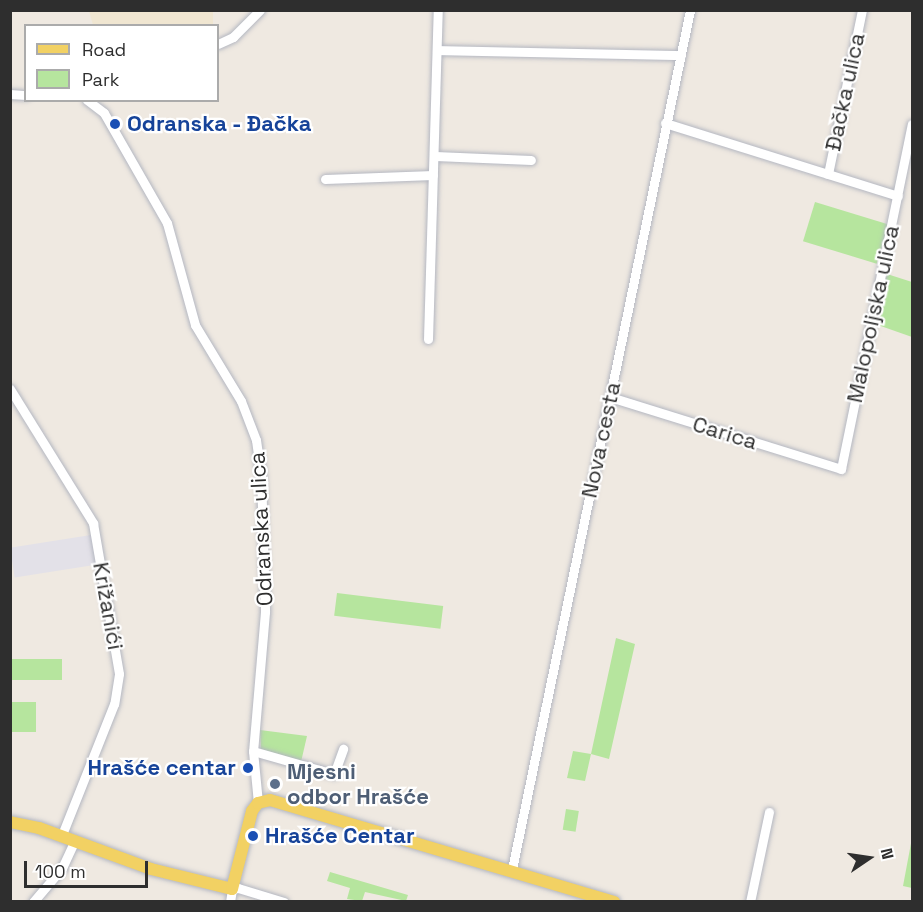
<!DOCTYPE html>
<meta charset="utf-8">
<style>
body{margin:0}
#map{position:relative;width:923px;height:912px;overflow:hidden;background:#efe9e1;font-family:"Space Grotesk",sans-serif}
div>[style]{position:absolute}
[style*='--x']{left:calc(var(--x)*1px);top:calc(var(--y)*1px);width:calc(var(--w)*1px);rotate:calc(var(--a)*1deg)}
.industrial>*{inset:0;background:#e3e1e8;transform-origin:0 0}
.education>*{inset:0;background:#f0e6d1}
.green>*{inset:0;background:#b6e59e;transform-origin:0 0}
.roads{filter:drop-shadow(0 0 2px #b4b7c1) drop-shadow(0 0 2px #b4b7c1)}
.minor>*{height:9px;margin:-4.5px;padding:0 4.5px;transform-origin:4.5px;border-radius:4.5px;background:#fff}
.major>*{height:12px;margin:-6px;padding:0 6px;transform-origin:6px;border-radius:6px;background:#f2d163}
.dots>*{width:16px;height:16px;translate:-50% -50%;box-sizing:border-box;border:3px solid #fff;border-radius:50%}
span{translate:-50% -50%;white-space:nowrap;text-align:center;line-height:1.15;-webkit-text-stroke:4.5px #fff;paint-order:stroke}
.street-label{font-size:22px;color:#2e2e2e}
.transit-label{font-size:22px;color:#164399;font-weight:700}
.left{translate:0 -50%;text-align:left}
.right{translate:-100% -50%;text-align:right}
.service-label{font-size:22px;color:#4e5e75;font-weight:700}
.frame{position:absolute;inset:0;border:12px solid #2e2e2e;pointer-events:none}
.legend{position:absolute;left:24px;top:24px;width:195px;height:78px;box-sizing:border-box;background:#fff;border:2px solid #ababab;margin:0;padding:8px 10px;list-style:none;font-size:18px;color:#2e2e2e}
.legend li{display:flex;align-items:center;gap:12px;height:30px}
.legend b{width:30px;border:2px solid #ababab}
.north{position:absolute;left:839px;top:828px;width:60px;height:60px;-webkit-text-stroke:4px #fff;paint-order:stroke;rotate:77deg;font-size:16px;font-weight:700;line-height:24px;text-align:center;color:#2e2e2e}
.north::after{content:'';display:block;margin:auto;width:21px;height:27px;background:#2e2e2e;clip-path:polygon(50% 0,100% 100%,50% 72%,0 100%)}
.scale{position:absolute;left:24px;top:861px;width:124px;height:27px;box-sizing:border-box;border:3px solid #2e2e2e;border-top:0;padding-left:8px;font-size:18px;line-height:21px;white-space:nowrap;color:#2e2e2e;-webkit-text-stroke:4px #fff;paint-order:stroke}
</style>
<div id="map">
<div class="industrial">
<i style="left:91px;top:535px;width:30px;height:82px;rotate:81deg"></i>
</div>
<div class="education">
<i style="clip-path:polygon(116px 11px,213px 11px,213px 25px,93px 25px,89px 11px)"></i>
</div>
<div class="green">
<i style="left:815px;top:202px;width:77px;height:41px;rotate:17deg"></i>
<i style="clip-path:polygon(887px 274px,912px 282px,912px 337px,875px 324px)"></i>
<i style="left:337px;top:593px;width:107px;height:23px;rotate:7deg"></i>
<i style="clip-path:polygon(616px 638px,635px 644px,609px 759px,591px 754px,585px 781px,567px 778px,573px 751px,591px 754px)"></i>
<i style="left:62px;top:659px;width:21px;height:51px;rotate:90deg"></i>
<i style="left:36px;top:702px;width:30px;height:25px;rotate:90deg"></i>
<i style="clip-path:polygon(260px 730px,307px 736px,301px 762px,261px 749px)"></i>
<i style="left:566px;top:809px;width:13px;height:21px;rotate:9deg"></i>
<i style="clip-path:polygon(912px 838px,912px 888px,903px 886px)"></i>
<i style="clip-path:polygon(330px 872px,408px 895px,406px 901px,365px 892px,362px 901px,347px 899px,350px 888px,327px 881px)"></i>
</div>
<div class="roads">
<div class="minor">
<i style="--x:218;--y:44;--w:17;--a:-25"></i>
<i style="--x:233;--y:37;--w:38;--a:-45"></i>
<i style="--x:438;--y:50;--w:243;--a:1.2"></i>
<i style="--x:10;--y:94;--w:16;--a:4"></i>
<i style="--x:87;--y:100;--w:21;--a:37"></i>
<i style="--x:104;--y:113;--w:127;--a:60.2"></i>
<i style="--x:167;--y:223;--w:106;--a:74.6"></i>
<i style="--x:195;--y:325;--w:89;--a:58.8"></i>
<i style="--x:241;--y:401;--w:42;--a:69"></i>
<i style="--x:256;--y:440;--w:34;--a:82"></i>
<i style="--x:261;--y:474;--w:138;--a:88.3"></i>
<i style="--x:265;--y:612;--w:140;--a:94.9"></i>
<i style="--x:253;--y:751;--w:52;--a:84.5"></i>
<i style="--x:665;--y:123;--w:244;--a:17.4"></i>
<i style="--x:435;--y:156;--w:96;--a:2.4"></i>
<i style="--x:828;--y:174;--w:167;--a:-78.3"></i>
<i style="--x:325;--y:179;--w:108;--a:-2.1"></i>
<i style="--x:428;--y:339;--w:329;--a:-88.3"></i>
<i style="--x:10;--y:389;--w:158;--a:58.2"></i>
<i style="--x:93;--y:523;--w:153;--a:80.2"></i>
<i style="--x:119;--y:674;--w:30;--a:99"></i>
<i style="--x:114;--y:704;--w:143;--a:111.7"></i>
<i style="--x:610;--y:397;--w:242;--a:17.3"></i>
<i style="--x:841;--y:469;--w:352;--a:-78.4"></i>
<i style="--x:253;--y:751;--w:84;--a:15.9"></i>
<i style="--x:334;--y:774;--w:27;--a:-70"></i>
<i style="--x:512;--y:869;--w:877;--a:-78.29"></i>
<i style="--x:33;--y:902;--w:45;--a:-49.5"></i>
<i style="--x:62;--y:868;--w:29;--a:-65"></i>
<i style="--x:230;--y:902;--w:13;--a:-81"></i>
<i style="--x:232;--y:889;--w:6;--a:-9"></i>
<i style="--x:238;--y:888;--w:48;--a:16.9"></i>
<i style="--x:750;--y:902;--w:92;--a:-78.1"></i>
</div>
<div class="major">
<i style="--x:10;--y:822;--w:30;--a:12"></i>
<i style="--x:39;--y:828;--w:119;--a:20.1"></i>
<i style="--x:151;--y:869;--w:83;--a:13.9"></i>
<i style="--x:232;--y:889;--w:81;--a:-75.6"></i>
<i style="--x:252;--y:811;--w:10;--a:-53"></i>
<i style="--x:258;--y:803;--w:12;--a:-14"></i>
<i style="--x:270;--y:800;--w:359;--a:16.5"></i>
</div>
</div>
<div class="dots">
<i style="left:115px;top:124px;background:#1a4fb4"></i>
<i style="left:248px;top:768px;background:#1a4fb4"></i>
<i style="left:275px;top:784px;background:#5c6f8a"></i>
<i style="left:253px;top:836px;background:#1a4fb4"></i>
</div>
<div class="street-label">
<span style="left:845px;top:92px;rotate:-78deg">Đačka ulica</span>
<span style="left:873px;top:314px;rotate:-78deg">Malopoljska ulica</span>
<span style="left:725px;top:433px;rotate:17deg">Carica</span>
<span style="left:601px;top:440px;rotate:-78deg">Nova cesta</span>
<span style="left:261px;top:529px;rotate:-93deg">Odranska ulica</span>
<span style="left:108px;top:606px;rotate:80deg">Križanići</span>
</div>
<div class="transit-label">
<span class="left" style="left:127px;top:124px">Odranska - Đačka</span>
<span class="right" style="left:236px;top:768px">Hrašće centar</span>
<span class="left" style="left:265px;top:836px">Hrašće Centar</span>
</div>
<div class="service-label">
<span class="left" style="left:287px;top:784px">Mjesni<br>odbor Hrašće</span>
</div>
<div class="frame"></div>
<ul class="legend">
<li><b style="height:8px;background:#f2d163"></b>Road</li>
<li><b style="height:16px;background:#b6e59e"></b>Park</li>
</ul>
<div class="north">N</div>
<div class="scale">100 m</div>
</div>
